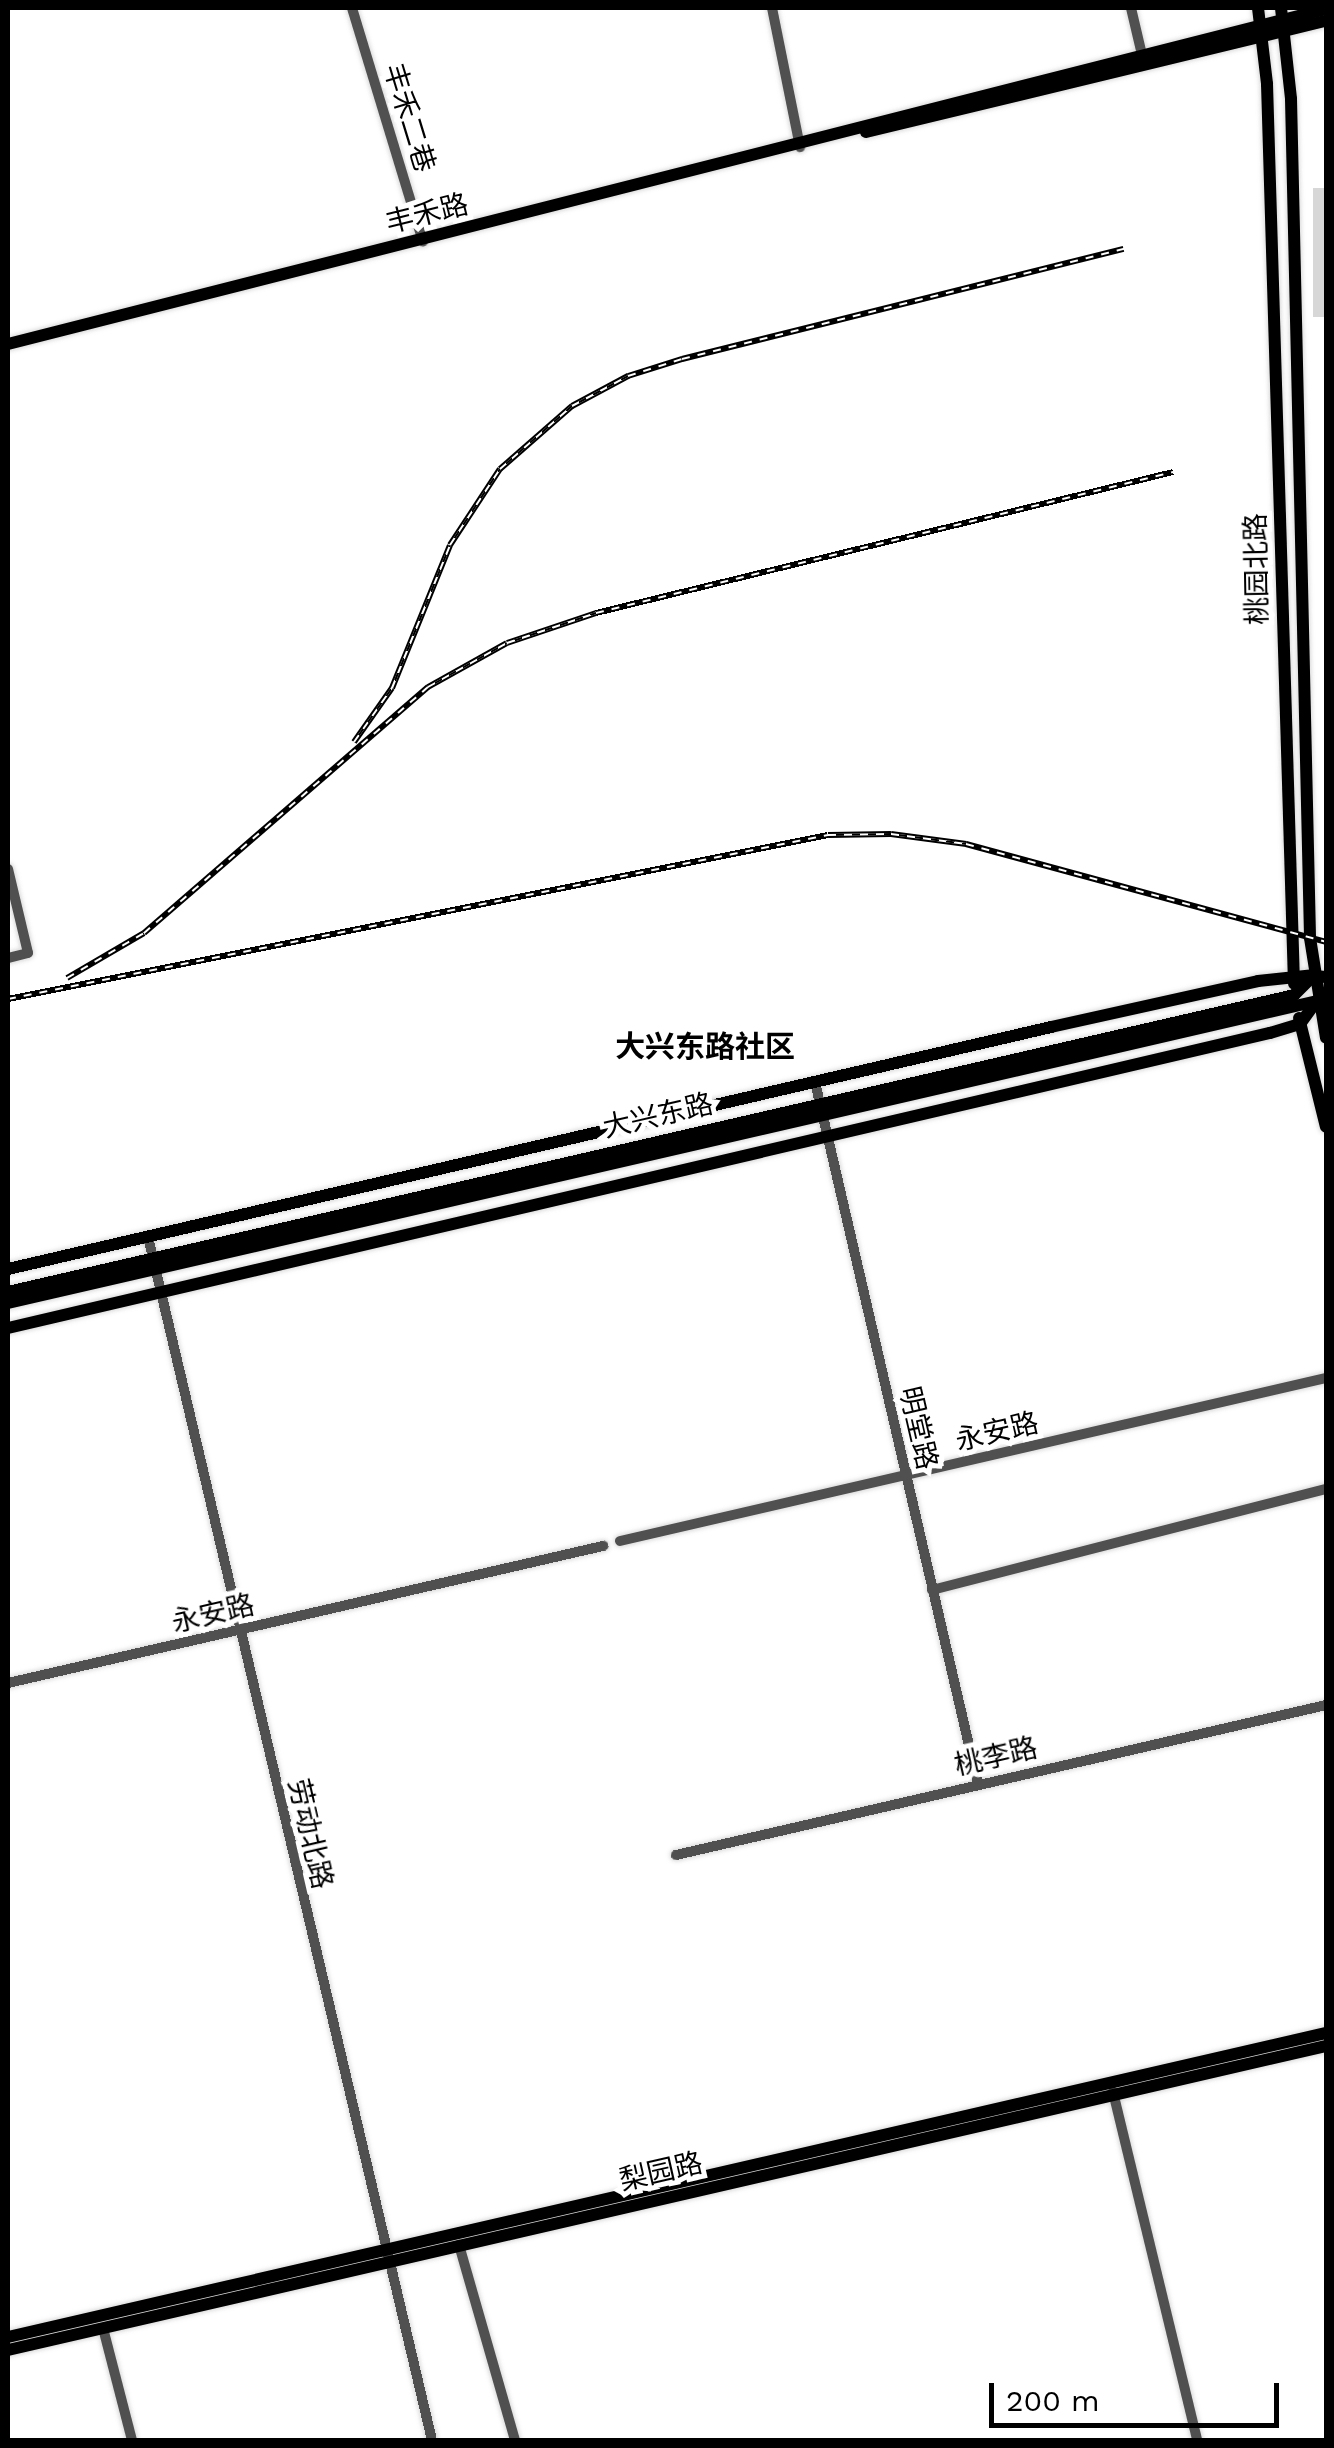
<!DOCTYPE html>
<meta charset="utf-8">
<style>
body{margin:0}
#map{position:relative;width:1334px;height:2448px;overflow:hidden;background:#fff;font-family:"Work Sans","Noto Sans SC",sans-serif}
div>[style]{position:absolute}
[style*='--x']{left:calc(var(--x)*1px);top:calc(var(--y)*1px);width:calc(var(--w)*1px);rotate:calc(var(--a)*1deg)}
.green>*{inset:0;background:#d7d7d7;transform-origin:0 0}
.roads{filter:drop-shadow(0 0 2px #dbdbdb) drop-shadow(0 0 2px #dbdbdb)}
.minor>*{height:10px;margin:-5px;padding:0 5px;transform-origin:5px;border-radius:5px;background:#505050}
.major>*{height:12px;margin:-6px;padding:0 6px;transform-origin:6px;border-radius:6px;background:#000}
.rail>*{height:6px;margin-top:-3px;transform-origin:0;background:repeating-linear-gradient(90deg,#fff 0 8px,#000 0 16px);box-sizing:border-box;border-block:2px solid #000}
span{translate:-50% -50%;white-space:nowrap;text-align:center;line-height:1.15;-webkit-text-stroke:10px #fff;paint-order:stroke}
.street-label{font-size:28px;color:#000}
.neighbourhood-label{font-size:30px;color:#000;font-weight:700}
.frame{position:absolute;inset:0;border:10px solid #000;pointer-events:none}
.scale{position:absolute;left:989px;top:2383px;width:290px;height:45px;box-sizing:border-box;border:5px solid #000;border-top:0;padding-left:12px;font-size:30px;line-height:35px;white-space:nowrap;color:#000;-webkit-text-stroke:8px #fff;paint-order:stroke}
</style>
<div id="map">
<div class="green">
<i style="left:1326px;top:188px;width:129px;height:13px;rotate:90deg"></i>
</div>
<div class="roads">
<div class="minor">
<i style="--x:352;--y:8;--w:244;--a:73.1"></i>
<i style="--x:772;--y:8;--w:142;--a:78.6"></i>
<i style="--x:1131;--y:8;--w:48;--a:76.8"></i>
<i style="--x:8;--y:869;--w:86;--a:76.6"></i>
<i style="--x:28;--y:953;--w:21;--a:166"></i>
<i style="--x:815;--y:1082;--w:721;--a:76.93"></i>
<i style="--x:148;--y:1237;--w:1236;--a:76.72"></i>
<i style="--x:620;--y:1541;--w:725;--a:-13"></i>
<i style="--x:932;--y:1590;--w:407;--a:-14.4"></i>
<i style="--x:8;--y:1683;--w:611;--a:-12.97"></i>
<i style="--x:676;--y:1855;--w:667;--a:-12.99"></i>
<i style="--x:1113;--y:2092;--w:358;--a:76.4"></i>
<i style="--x:459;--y:2245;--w:203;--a:74"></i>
<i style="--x:103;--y:2328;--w:116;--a:75.5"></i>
</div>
<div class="major">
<i style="--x:1258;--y:8;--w:77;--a:83.2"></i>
<i style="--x:1267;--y:84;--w:900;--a:88.28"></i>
<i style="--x:1281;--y:8;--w:92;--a:83.7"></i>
<i style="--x:1291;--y:99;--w:839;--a:88.7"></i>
<i style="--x:1310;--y:938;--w:101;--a:80.9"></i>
<i style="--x:866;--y:132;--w:473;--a:-13.6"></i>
<i style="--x:8;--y:344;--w:1360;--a:-14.26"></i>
<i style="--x:1299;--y:1018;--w:112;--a:76.1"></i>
<i style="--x:8;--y:1269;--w:1071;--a:-13.06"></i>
<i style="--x:1051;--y:1027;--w:212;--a:-12.5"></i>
<i style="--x:1258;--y:981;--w:57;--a:-6"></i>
<i style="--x:8;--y:1292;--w:1320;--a:-13"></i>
<i style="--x:1294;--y:995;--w:27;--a:-45"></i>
<i style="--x:1313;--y:976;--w:13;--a:4"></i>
<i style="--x:8;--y:1303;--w:1348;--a:-12.99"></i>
<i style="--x:8;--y:1328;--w:1296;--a:-13.16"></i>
<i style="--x:1270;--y:1033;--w:31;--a:-17"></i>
<i style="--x:1300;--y:1024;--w:29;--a:-54"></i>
<i style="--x:1317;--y:1001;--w:9;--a:0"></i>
<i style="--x:8;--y:2337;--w:1353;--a:-12.99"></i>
<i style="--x:8;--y:2350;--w:1353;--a:-12.99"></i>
</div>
</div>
<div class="rail">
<i style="--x:354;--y:742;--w:66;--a:-54.9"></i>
<i style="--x:392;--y:688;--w:154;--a:-67.9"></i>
<i style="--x:450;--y:545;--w:91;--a:-56.7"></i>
<i style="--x:500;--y:469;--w:96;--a:-41.2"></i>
<i style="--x:572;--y:406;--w:64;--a:-28.2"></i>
<i style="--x:628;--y:376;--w:57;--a:-17.5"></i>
<i style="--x:682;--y:359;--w:455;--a:-14"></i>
<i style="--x:67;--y:978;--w:89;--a:-30.3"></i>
<i style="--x:144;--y:933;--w:376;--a:-40.9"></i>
<i style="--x:428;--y:687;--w:90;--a:-29.1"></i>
<i style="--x:507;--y:643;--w:94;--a:-18.6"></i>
<i style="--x:596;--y:613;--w:594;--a:-13.73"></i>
<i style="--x:8;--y:999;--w:836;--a:-11.31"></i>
<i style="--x:828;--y:835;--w:63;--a:-0.9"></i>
<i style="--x:891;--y:834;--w:76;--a:7.6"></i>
<i style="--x:966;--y:844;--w:373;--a:15.2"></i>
</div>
<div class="street-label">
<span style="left:409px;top:118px;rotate:73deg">丰禾二巷</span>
<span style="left:427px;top:214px;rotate:-14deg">丰禾路</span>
<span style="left:1257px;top:569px;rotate:-91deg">桃园北路</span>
<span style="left:658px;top:1116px;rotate:-13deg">大兴东路</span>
<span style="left:918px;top:1428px;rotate:77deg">明堂路</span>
<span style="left:997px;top:1432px;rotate:-13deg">永安路</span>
<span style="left:213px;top:1614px;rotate:-13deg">永安路</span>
<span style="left:996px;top:1757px;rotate:-13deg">桃李路</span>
<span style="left:310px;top:1834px;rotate:77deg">劳动北路</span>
<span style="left:661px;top:2172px;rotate:-13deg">梨园路</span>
</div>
<div class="neighbourhood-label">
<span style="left:705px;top:1047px">大兴东路社区</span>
</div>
<div class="frame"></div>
<div class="scale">200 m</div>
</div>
